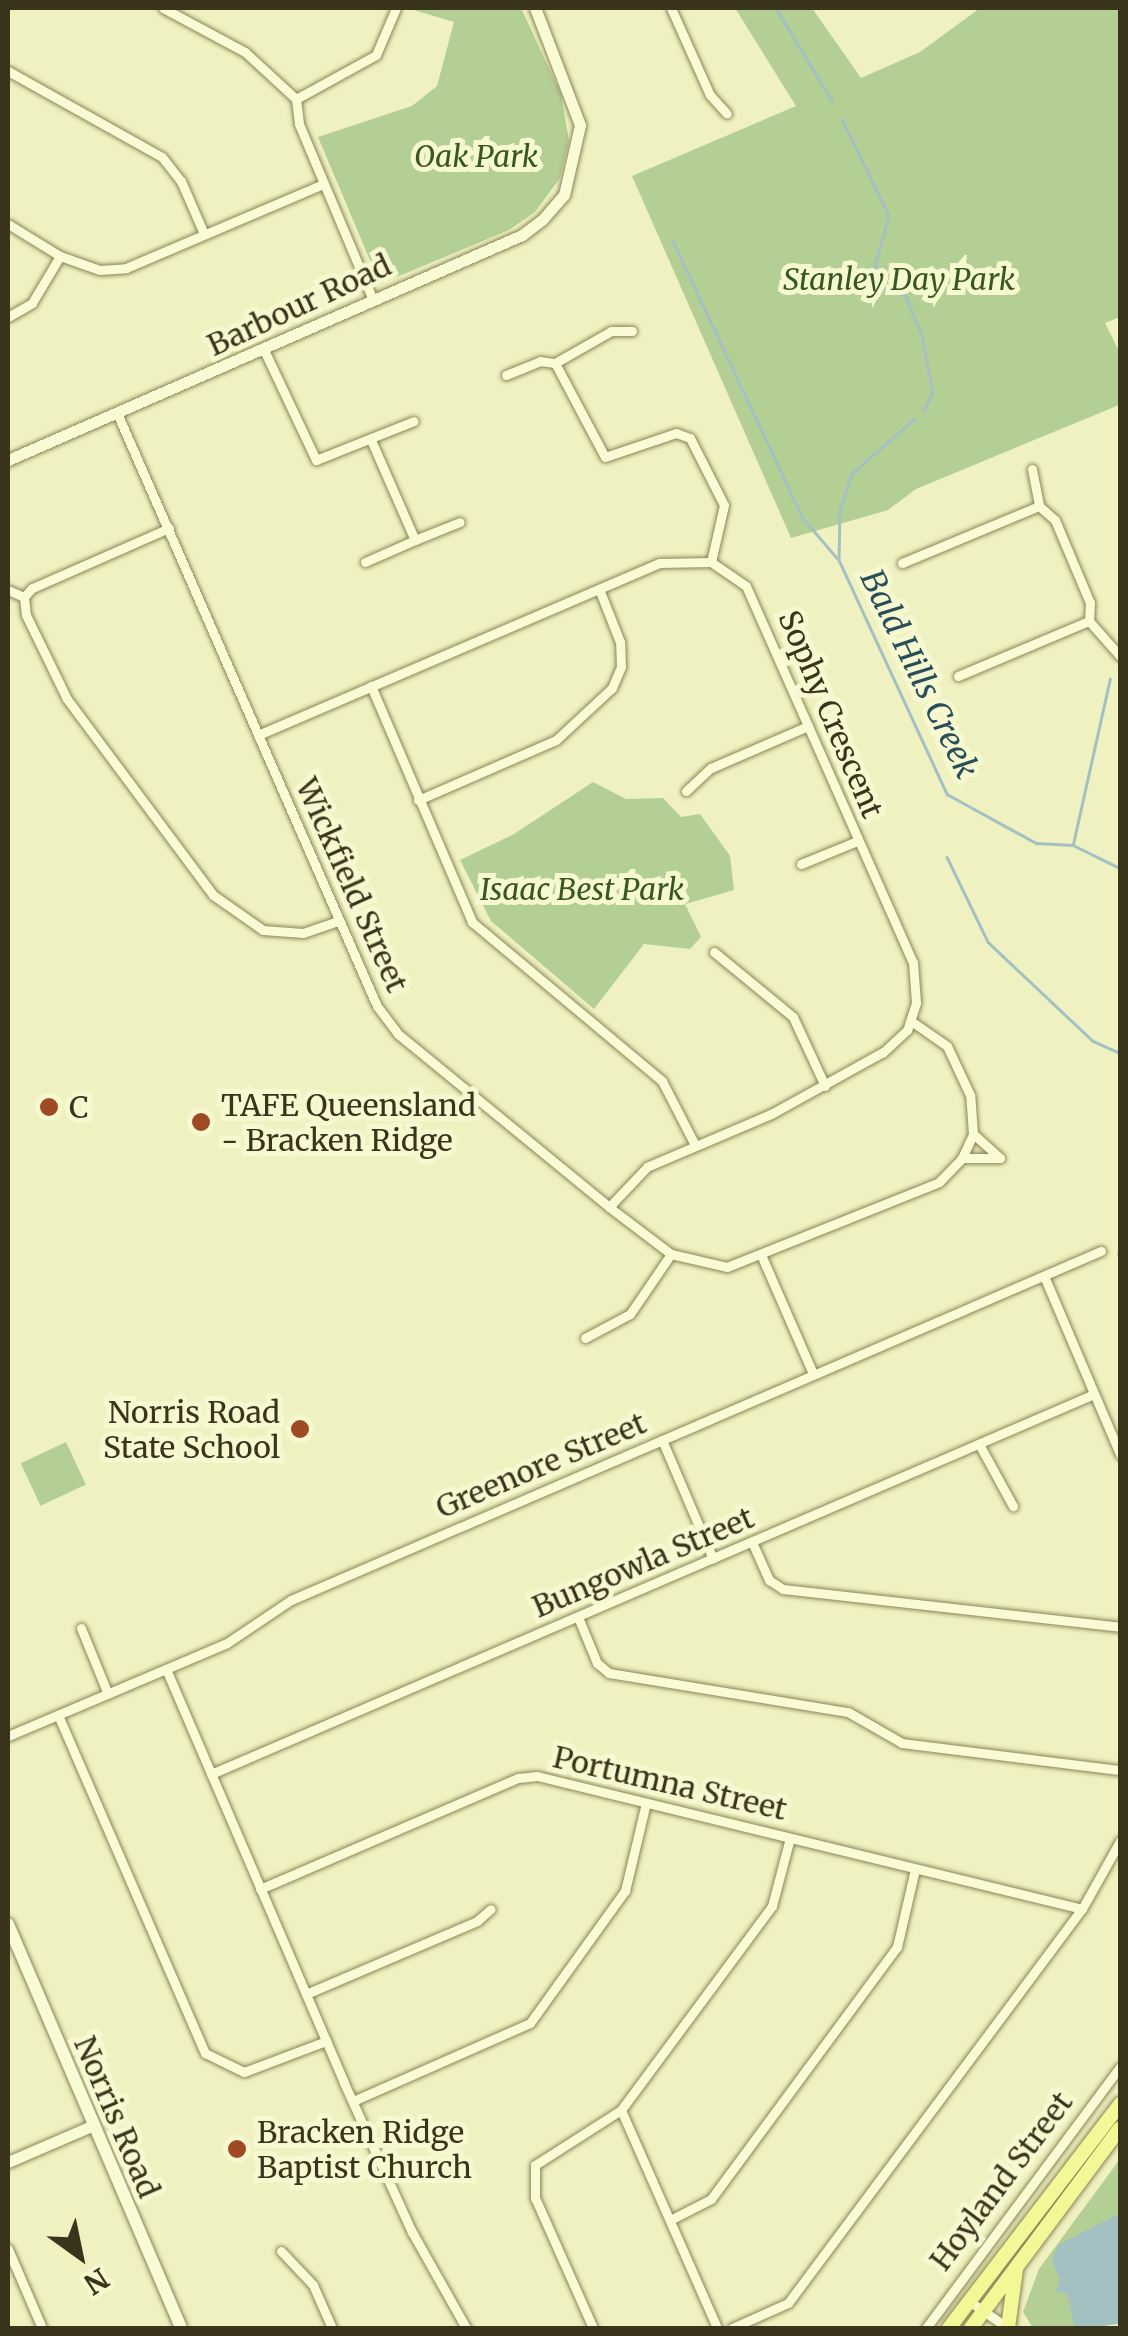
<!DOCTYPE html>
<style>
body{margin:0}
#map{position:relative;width:1128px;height:2336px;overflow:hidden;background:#eff1c0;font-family:Merriweather,serif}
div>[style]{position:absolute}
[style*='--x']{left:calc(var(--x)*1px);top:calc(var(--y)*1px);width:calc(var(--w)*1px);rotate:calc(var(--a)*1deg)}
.green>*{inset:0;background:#b4cf93;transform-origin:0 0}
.water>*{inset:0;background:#a3c1c2}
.stream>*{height:2.5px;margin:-1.25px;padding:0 1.25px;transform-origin:1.25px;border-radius:1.25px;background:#a3c1c2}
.roads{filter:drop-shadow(0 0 2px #8b8457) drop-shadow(0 0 2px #8b8457)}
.minor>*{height:9px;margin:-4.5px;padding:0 4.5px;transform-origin:4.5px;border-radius:4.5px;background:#f9fbd4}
.tertiary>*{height:11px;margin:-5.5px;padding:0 5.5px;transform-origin:5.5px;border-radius:5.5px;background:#f9fbd4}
.secondary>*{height:12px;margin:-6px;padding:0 6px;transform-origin:6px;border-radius:6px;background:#f9fbd4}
.primary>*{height:14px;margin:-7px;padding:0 7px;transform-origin:7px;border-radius:7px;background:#f4f795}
.dots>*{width:28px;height:28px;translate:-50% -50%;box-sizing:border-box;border:5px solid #f6f8d0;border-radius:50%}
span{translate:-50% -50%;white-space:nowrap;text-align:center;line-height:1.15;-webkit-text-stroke:10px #f6f8d0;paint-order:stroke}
.park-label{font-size:30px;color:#385721;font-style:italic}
.street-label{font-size:30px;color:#3a341c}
.poi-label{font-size:30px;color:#3a341c}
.left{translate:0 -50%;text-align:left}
.right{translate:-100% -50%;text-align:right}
.water-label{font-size:32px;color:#2a4d5a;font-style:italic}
.frame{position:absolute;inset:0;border:10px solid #3a341c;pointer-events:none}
.north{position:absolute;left:30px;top:2206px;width:100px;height:100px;-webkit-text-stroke:8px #f6f8d0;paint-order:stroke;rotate:147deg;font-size:28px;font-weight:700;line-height:40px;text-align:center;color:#3a341c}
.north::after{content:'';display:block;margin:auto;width:35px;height:45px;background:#3a341c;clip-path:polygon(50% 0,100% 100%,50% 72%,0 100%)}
</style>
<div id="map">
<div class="green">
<i style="clip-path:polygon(407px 8px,521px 8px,561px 94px,569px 141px,560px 178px,535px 212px,509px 230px,380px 284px,318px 137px,412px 106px,437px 86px,454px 22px)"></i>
<i style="clip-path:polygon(735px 8px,812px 8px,861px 78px,920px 52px,980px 8px,1120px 8px,1120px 317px,1105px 323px,1120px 353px,1119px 405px,916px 489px,888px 510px,791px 538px,632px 176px,796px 106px)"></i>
<i style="clip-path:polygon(593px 782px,626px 799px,663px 798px,681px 817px,700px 814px,730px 856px,734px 890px,685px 904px,701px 937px,690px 949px,644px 944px,594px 1009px,491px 921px,460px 860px,514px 834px)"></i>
<i style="left:66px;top:1442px;width:47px;height:50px;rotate:65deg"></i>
<i style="clip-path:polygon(1120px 2159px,1120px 2320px,1101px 2328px,1033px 2328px,1023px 2312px,1039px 2269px)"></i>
</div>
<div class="water">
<i style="clip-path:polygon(1120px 2213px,1120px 2324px,1075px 2328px,1067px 2293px,1056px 2292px,1060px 2279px,1052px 2261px,1058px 2245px)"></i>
</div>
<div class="stream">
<i style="--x:776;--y:8;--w:109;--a:58.9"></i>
<i style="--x:842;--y:119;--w:108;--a:64.1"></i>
<i style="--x:889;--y:216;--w:52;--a:105.6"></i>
<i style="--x:875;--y:266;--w:23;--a:70"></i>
<i style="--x:883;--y:288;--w:24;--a:19"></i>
<i style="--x:906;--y:296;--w:43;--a:68.2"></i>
<i style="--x:922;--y:336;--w:57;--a:78.9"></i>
<i style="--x:933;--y:392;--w:21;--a:115"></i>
<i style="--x:673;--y:241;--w:306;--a:64.9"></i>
<i style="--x:803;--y:518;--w:52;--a:49.6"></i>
<i style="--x:915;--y:419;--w:84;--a:138.9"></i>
<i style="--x:852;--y:474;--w:40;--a:108"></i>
<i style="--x:840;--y:512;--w:48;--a:91.2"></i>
<i style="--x:839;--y:560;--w:258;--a:65.2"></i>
<i style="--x:947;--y:794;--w:102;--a:28.8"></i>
<i style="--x:1036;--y:843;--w:37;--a:3"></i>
<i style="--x:1073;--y:845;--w:52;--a:26.1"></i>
<i style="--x:1073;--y:844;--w:169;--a:-77.4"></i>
<i style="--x:947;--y:857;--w:94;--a:64.2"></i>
<i style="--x:988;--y:942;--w:144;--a:43.3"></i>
<i style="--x:1093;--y:1041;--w:30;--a:24"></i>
<i style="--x:1118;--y:1254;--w:2;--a:-27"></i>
</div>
<div class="roads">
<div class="minor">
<i style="--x:163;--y:8;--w:93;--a:28.2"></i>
<i style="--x:245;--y:52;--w:69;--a:42.7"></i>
<i style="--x:296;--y:99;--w:25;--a:83"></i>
<i style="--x:299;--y:124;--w:189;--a:67.2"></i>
<i style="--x:671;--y:8;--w:95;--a:65.9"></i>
<i style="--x:710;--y:95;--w:25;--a:48"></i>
<i style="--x:8;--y:71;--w:176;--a:29.2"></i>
<i style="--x:162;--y:157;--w:31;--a:52"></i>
<i style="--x:181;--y:181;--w:58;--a:66.5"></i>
<i style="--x:296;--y:99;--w:91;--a:-28.8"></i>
<i style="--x:376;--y:55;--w:51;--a:-66.9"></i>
<i style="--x:8;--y:224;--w:61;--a:31.6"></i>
<i style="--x:60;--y:256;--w:42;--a:19.3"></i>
<i style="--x:100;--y:270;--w:26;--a:-4"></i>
<i style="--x:126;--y:268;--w:214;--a:-23.1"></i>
<i style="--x:8;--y:317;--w:28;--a:-30"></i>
<i style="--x:32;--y:303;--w:55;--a:-59.2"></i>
<i style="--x:264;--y:350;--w:122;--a:64.7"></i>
<i style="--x:316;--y:460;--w:105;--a:-21.7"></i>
<i style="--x:555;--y:363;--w:64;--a:-29.7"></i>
<i style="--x:611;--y:331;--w:21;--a:0"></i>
<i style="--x:506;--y:375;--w:37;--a:-22"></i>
<i style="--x:540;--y:361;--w:15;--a:8"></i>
<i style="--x:555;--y:363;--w:106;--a:62"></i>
<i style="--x:605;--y:457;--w:75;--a:-18.7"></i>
<i style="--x:676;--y:433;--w:15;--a:20"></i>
<i style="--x:690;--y:438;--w:75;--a:63.1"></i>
<i style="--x:724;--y:505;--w:58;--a:102.8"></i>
<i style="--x:117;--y:413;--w:647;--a:66.33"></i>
<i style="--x:377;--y:1006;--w:35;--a:53"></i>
<i style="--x:398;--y:1034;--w:273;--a:39.3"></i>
<i style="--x:609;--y:1207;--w:78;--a:37.2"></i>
<i style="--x:671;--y:1254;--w:57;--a:13.1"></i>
<i style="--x:727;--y:1267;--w:228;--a:-21.8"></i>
<i style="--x:939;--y:1182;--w:33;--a:-46"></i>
<i style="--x:962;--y:1158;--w:26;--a:-65"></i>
<i style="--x:973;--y:1134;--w:39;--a:-94"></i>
<i style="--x:970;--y:1095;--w:54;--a:-115.1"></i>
<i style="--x:947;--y:1046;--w:44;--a:-145.2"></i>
<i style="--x:371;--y:440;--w:109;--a:66.3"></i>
<i style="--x:415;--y:540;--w:48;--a:-21.8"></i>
<i style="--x:1032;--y:469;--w:38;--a:79"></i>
<i style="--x:1039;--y:506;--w:21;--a:41"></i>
<i style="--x:1055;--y:520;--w:90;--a:67.1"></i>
<i style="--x:1090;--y:603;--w:18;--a:93"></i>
<i style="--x:1089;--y:621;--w:47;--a:48.5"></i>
<i style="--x:169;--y:528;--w:150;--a:156.3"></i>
<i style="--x:32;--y:588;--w:12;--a:132"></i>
<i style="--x:24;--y:597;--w:18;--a:84"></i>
<i style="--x:26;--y:615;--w:93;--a:64"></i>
<i style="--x:67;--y:699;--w:244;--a:53.3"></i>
<i style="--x:213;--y:895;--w:61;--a:35"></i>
<i style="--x:263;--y:930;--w:40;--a:4.3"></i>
<i style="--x:303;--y:933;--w:37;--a:-19"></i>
<i style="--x:365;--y:562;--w:55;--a:-23.7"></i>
<i style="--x:902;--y:563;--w:148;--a:-22.6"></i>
<i style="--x:8;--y:590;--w:17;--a:24"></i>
<i style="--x:958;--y:676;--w:142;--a:-22.8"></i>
<i style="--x:371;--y:686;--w:257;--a:66.8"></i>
<i style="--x:472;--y:922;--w:248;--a:39.9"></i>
<i style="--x:662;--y:1081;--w:72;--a:62.7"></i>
<i style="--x:258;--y:735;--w:436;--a:-23.2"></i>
<i style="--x:659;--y:563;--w:52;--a:-1.1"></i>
<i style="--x:711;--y:562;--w:42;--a:34.4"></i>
<i style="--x:746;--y:586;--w:411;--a:66.1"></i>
<i style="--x:913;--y:962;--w:41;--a:85.8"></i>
<i style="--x:916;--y:1003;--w:28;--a:108"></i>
<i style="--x:907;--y:1030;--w:33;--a:137"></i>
<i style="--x:883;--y:1052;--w:128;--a:151"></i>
<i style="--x:771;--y:1114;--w:135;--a:156.9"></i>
<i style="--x:647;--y:1167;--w:55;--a:133.5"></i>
<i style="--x:686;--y:791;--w:34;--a:-43"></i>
<i style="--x:711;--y:768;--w:106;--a:-23.4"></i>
<i style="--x:418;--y:800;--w:150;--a:-23.5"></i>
<i style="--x:556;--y:740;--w:76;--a:-42.9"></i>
<i style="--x:612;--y:688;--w:23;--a:-67"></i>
<i style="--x:621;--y:667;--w:25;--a:-92"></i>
<i style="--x:620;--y:642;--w:57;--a:-111.6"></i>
<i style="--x:801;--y:864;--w:61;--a:-22.3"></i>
<i style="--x:714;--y:952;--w:102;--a:39.4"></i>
<i style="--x:793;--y:1017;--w:76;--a:65.1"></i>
<i style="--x:962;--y:1158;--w:38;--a:0"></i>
<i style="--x:1000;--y:1158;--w:36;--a:-138"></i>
<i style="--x:762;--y:1257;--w:128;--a:66.4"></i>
<i style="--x:1044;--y:1276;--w:194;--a:66.9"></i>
<i style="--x:585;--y:1338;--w:51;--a:-28.1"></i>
<i style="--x:630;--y:1314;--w:73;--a:-55.7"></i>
<i style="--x:662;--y:1440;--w:129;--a:66.8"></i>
<i style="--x:979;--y:1444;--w:71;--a:61.3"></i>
<i style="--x:752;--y:1542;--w:42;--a:65.9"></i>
<i style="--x:769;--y:1580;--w:17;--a:33"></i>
<i style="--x:783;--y:1589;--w:339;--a:6.4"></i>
<i style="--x:578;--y:1617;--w:50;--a:67.6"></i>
<i style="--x:597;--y:1663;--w:16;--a:40"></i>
<i style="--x:609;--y:1673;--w:242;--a:9.3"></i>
<i style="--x:848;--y:1712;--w:62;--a:29.9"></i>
<i style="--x:902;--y:1743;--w:220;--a:7.1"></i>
<i style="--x:81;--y:1628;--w:71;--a:67.8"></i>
<i style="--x:166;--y:1669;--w:451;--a:66.7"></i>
<i style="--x:344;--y:2083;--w:164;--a:65.5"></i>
<i style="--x:412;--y:2232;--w:110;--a:60.6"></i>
<i style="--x:58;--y:1715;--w:369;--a:66.5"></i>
<i style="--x:205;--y:2053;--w:43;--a:26"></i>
<i style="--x:244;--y:2072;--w:88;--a:-20.7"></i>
<i style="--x:8;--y:1736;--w:238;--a:-23"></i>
<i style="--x:227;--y:1643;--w:77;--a:-33.9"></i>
<i style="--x:291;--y:1600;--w:882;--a:-23.31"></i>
<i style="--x:211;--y:1774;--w:961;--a:-23.28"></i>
<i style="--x:260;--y:1889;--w:281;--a:-23.3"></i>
<i style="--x:518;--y:1778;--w:19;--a:-6"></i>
<i style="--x:537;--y:1776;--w:561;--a:13.71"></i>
<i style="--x:306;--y:1994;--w:186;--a:-23.1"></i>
<i style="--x:477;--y:1921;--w:18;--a:-41"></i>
<i style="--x:353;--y:2101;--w:193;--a:-23.8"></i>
<i style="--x:530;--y:2023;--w:163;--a:-54.3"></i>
<i style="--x:625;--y:1891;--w:90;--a:-76.6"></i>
<i style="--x:621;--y:2110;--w:238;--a:66.2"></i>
<i style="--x:672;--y:2219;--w:44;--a:-27.1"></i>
<i style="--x:711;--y:2199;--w:313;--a:-53.6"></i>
<i style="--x:897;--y:1947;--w:80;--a:-77"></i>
<i style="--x:8;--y:2249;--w:86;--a:66.7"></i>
<i style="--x:281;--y:2251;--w:47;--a:46.7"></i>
<i style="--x:313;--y:2285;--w:47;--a:66.2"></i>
<i style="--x:969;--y:2301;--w:47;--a:34.7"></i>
<i style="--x:593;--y:2328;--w:142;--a:-114"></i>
<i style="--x:535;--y:2198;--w:33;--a:-90"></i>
<i style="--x:535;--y:2165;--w:102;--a:-32.6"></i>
<i style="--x:621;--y:2110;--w:254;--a:-53.5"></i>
<i style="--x:772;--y:1906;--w:70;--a:-75.2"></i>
<i style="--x:732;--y:2328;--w:61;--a:-24.1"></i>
<i style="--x:788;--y:2303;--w:492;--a:-53.3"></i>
<i style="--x:1082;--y:1909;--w:78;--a:-60.8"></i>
<i style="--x:926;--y:2328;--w:325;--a:-53.4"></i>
</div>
<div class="tertiary">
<i style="--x:8;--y:460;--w:561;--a:-23.64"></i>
<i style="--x:522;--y:235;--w:25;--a:-37"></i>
<i style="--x:542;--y:220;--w:33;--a:-49"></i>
<i style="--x:564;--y:195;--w:72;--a:-77.1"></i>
<i style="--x:580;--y:125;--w:125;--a:-111"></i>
<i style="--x:8;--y:2162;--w:94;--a:-23.3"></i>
</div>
<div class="secondary">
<i style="--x:8;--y:1924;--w:439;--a:66.8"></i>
</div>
<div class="primary">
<i style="--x:949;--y:2328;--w:282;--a:-52.6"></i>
<i style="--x:971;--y:2328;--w:249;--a:-53.3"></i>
<i style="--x:1008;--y:2328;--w:60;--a:-82.3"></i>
</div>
</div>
<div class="dots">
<i style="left:49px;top:1107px;background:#9e4b23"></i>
<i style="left:201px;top:1122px;background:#9e4b23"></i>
<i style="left:300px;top:1429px;background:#9e4b23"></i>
<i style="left:237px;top:2149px;background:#9e4b23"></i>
</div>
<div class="park-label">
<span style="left:476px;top:156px">Oak Park</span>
<span style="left:899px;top:279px">Stanley Day Park</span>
<span style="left:582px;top:889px">Isaac Best Park</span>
</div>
<div class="street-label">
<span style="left:299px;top:305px;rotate:-25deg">Barbour Road</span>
<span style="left:831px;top:714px;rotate:67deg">Sophy Crescent</span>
<span style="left:352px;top:885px;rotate:66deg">Wickfield Street</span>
<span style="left:541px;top:1465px;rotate:-23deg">Greenore Street</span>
<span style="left:643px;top:1562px;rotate:-23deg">Bungowla Street</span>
<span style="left:670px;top:1783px;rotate:13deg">Portumna Street</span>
<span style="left:117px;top:2117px;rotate:67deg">Norris Road</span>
<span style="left:1001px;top:2181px;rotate:-53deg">Hoyland Street</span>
</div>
<div class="poi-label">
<span class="left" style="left:221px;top:1122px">TAFE Queensland<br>- Bracken Ridge</span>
<span class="left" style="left:69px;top:1107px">C</span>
<span class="right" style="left:280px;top:1429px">Norris Road<br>State School</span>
<span class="left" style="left:257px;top:2149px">Bracken Ridge<br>Baptist Church</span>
</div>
<div class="water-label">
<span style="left:919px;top:674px;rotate:64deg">Bald Hills Creek</span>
</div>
<div class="frame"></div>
<div class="north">N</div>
</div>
